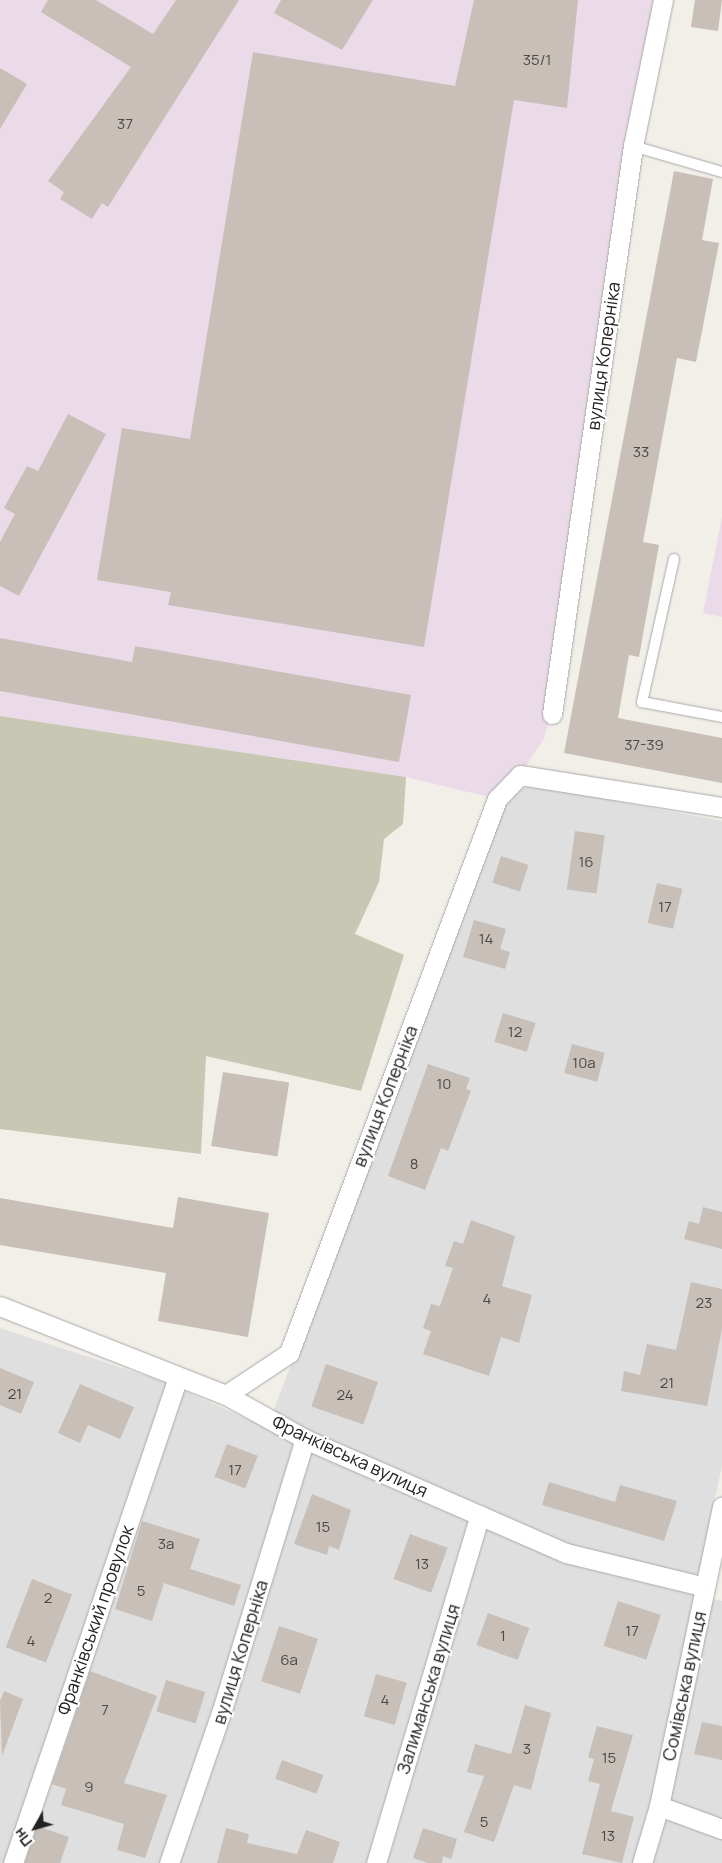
<!DOCTYPE html>
<meta charset="utf-8">
<style>
body{margin:0}
#map{position:relative;width:722px;height:1863px;overflow:hidden;background:#f2efe9;font-family:Manrope,sans-serif}
div>[style]{position:absolute}
[style*='--x']{left:calc(var(--x)*1px);top:calc(var(--y)*1px);width:calc(var(--w)*1px);rotate:calc(var(--a)*1deg)}
.residential>*{inset:0;background:#e0dfdf}
.industrial>*{inset:0;background:#ebdbe8}
.construction>*{inset:0;background:#c7c7b4}
.building>*{inset:0;background:#c7bfb8;transform-origin:0 0}
.roads{filter:drop-shadow(0 0 1px #a9a9a9) drop-shadow(0 0 1px #a9a9a9)}
.service>*{height:10px;margin:-5px;padding:0 5px;transform-origin:5px;border-radius:5px;background:#fff}
.minor>*{height:19px;margin:-9.5px;padding:0 9.5px;transform-origin:9.5px;border-radius:9.5px;background:#fff}
span{translate:-50% -50%;white-space:nowrap;text-align:center;line-height:1.15;-webkit-text-stroke:4px #fff;paint-order:stroke}
.number-label{font-size:15px;color:#4b4948}
.number-label span{-webkit-text-stroke-width:0}
.street-label{font-size:18px;color:#222}
.north{position:absolute;left:10px;top:1803px;width:50px;height:50px;-webkit-text-stroke:4px #fff;paint-order:stroke;rotate:232deg;font-size:14px;font-weight:700;line-height:20px;text-align:center;color:#222}
.north::after{content:'';display:block;margin:auto;width:18px;height:22px;background:#222;clip-path:polygon(50% 0,100% 100%,50% 72%,0 100%)}
</style>
<div id="map">
<div class="residential">
<i style="clip-path:polygon(532px 785px,722px 821px,722px 1466px,698px 1577px,567px 1545px,308px 1432px,273px 1412px,499px 810px,515px 792px)"></i>
<i style="clip-path:polygon(0 1328px,162px 1381px,565px 1561px,722px 1601px,722px 1863px,0 1863px)"></i>
</div>
<div class="industrial">
<i style="clip-path:polygon(0 0,663px 0,552px 714px,543px 740px,520px 775px,497px 799px,406px 777px,0 716px)"></i>
<i style="clip-path:polygon(722px 517px,722px 617px,703px 613px)"></i>
</div>
<div class="construction">
<i style="clip-path:polygon(0 716px,406px 777px,403px 824px,384px 839px,379px 882px,355px 934px,404px 955px,361px 1091px,206px 1056px,201px 1154px,0 1129px)"></i>
</div>
<div class="building">
<i style="clip-path:polygon(48px 0,96px 0,153px 34px,176px 0,239px 0,108px 207px,102px 203px,92px 219px,60px 199px,64px 192px,48px 181px,131px 67px,41px 12px)"></i>
<i style="clip-path:polygon(281px 0,373px 0,342px 50px,274px 13px)"></i>
<i style="clip-path:polygon(474px 0,578px 0,567px 108px,514px 100px,424px 647px,168px 605px,171px 592px,97px 580px,122px 428px,190px 439px,253px 52px,455px 86px)"></i>
<i style="clip-path:polygon(695px 0,722px 0,718px 31px,691px 27px)"></i>
<i style="clip-path:polygon(0 68px,27px 84px,0 129px)"></i>
<i style="clip-path:polygon(674px 171px,713px 179px,702px 240px,719px 243px,696px 362px,677px 358px,643px 542px,659px 545px,639px 657px,629px 655px,618px 718px,722px 738px,722px 783px,564px 753px)"></i>
<i style="clip-path:polygon(68px 414px,106px 434px,19px 596px,0 586px,0 542px,15px 514px,4px 508px,27px 466px,38px 471px)"></i>
<i style="clip-path:polygon(0 638px,132px 662px,135px 646px,411px 695px,399px 762px,0 691px)"></i>
<i style="left:575px;top:831px;width:30px;height:59px;rotate:8deg"></i>
<i style="left:501px;top:856px;width:29px;height:28px;rotate:18deg"></i>
<i style="left:657px;top:883px;width:26px;height:41px;rotate:13deg"></i>
<i style="clip-path:polygon(474px 920px,506px 929px,500px 949px,510px 952px,505px 969px,463px 957px)"></i>
<i style="left:503px;top:1013px;width:34px;height:30px;rotate:17deg"></i>
<i style="left:572px;top:1044px;width:34px;height:30px;rotate:15deg"></i>
<i style="clip-path:polygon(428px 1064px,470px 1078px,466px 1089px,471px 1091px,448px 1151px,441px 1148px,425px 1190px,388px 1176px)"></i>
<i style="left:223px;top:1072px;width:67px;height:75px;rotate:9deg"></i>
<i style="clip-path:polygon(178px 1197px,269px 1213px,248px 1337px,158px 1321px,166px 1273px,0 1245px,0 1198px,173px 1228px)"></i>
<i style="clip-path:polygon(703px 1207px,722px 1212px,722px 1249px,684px 1239px,689px 1221px,699px 1224px)"></i>
<i style="clip-path:polygon(471px 1220px,515px 1236px,502px 1286px,532px 1295px,519px 1343px,501px 1337px,489px 1376px,423px 1354px,431px 1331px,423px 1328px,431px 1304px,440px 1306px,453px 1268px,445px 1266px,454px 1241px,463px 1244px)"></i>
<i style="clip-path:polygon(691px 1282px,722px 1289px,722px 1329px,707px 1406px,621px 1391px,624px 1371px,640px 1375px,647px 1344px,676px 1350px)"></i>
<i style="left:326px;top:1364px;width:55px;height:45px;rotate:19deg"></i>
<i style="clip-path:polygon(0 1368px,34px 1382px,21px 1414px,0 1405px)"></i>
<i style="clip-path:polygon(80px 1384px,134px 1407px,120px 1439px,88px 1425px,80px 1443px,58px 1433px)"></i>
<i style="left:227px;top:1444px;width:33px;height:35px;rotate:21deg"></i>
<i style="clip-path:polygon(549px 1482px,615px 1502px,620px 1485px,677px 1501px,664px 1541px,542px 1505px)"></i>
<i style="clip-path:polygon(312px 1494px,351px 1510px,339px 1550px,329px 1546px,327px 1555px,294px 1544px)"></i>
<i style="clip-path:polygon(142px 1521px,200px 1539px,190px 1569px,241px 1585px,234px 1606px,164px 1583px,152px 1621px,115px 1609px)"></i>
<i style="left:410px;top:1534px;width:40px;height:48px;rotate:20deg"></i>
<i style="left:32px;top:1579px;width:43px;height:73px;rotate:21deg"></i>
<i style="left:618px;top:1601px;width:45px;height:47px;rotate:18deg"></i>
<i style="left:488px;top:1613px;width:44px;height:34px;rotate:20deg"></i>
<i style="left:279px;top:1626px;width:41px;height:58px;rotate:18deg"></i>
<i style="clip-path:polygon(90px 1671px,157px 1696px,124px 1783px,167px 1795px,145px 1858px,117px 1850px,124px 1824px,61px 1805px,66px 1789px,52px 1784px)"></i>
<i style="left:376px;top:1674px;width:32px;height:44px;rotate:16deg"></i>
<i style="left:166px;top:1680px;width:41px;height:33px;rotate:17deg"></i>
<i style="clip-path:polygon(4px 1691px,23px 1699px,2px 1756px,0 1701px)"></i>
<i style="clip-path:polygon(525px 1705px,551px 1713px,531px 1790px,514px 1785px,494px 1842px,464px 1832px,484px 1776px,467px 1772px,475px 1744px,511px 1754px)"></i>
<i style="clip-path:polygon(702px 1722px,722px 1726px,722px 1760px,694px 1754px)"></i>
<i style="clip-path:polygon(597px 1726px,633px 1735px,611px 1811px,634px 1817px,622px 1863px,582px 1854px,600px 1784px,588px 1781px,594px 1759px,588px 1757px)"></i>
<i style="left:282px;top:1760px;width:44px;height:20px;rotate:20deg"></i>
<i style="clip-path:polygon(37px 1826px,69px 1837px,60px 1863px,25px 1863px)"></i>
<i style="clip-path:polygon(226px 1828px,249px 1834px,247px 1843px,297px 1854px,306px 1830px,340px 1842px,333px 1863px,217px 1863px)"></i>
<i style="clip-path:polygon(423px 1828px,457px 1839px,451px 1859px,443px 1856px,442px 1863px,428px 1863px,413px 1858px)"></i>
</div>
<div class="roads">
<div class="service">
<i style="--x:633;--y:146;--w:93;--a:16.3"></i>
<i style="--x:674;--y:559;--w:147;--a:102.6"></i>
<i style="--x:642;--y:702;--w:81;--a:10.6"></i>
</div>
<div class="minor">
<i style="--x:552;--y:714;--w:574;--a:-81.88"></i>
<i style="--x:633;--y:146;--w:149;--a:-78.4"></i>
<i style="--x:0;--y:1306;--w:243;--a:21.5"></i>
<i style="--x:226;--y:1395;--w:90;--a:29.1"></i>
<i style="--x:305;--y:1439;--w:285;--a:23.6"></i>
<i style="--x:566;--y:1553;--w:143;--a:13.7"></i>
<i style="--x:226;--y:1395;--w:76;--a:-33.7"></i>
<i style="--x:289;--y:1353;--w:592;--a:-69.42"></i>
<i style="--x:497;--y:799;--w:33;--a:-46"></i>
<i style="--x:520;--y:775;--w:205;--a:9"></i>
<i style="--x:659;--y:1806;--w:67;--a:20.1"></i>
<i style="--x:13;--y:1863;--w:513;--a:-71.25"></i>
<i style="--x:169;--y:1863;--w:162;--a:-70.9"></i>
<i style="--x:222;--y:1710;--w:283;--a:-73"></i>
<i style="--x:376;--y:1863;--w:363;--a:-73.4"></i>
<i style="--x:642;--y:1863;--w:59;--a:-73.4"></i>
<i style="--x:659;--y:1806;--w:306;--a:-78.1"></i>
</div>
</div>
<div class="number-label">
<span style="left:537px;top:60px">35/1</span>
<span style="left:125px;top:124px">37</span>
<span style="left:641px;top:452px">33</span>
<span style="left:644px;top:745px">37-39</span>
<span style="left:586px;top:862px">16</span>
<span style="left:665px;top:907px">17</span>
<span style="left:486px;top:939px">14</span>
<span style="left:515px;top:1032px">12</span>
<span style="left:584px;top:1063px">10а</span>
<span style="left:444px;top:1084px">10</span>
<span style="left:414px;top:1164px">8</span>
<span style="left:487px;top:1299px">4</span>
<span style="left:704px;top:1303px">23</span>
<span style="left:667px;top:1383px">21</span>
<span style="left:15px;top:1394px">21</span>
<span style="left:345px;top:1395px">24</span>
<span style="left:235px;top:1470px">17</span>
<span style="left:323px;top:1527px">15</span>
<span style="left:166px;top:1544px">3а</span>
<span style="left:422px;top:1564px">13</span>
<span style="left:141px;top:1591px">5</span>
<span style="left:48px;top:1598px">2</span>
<span style="left:632px;top:1631px">17</span>
<span style="left:503px;top:1636px">1</span>
<span style="left:31px;top:1641px">4</span>
<span style="left:289px;top:1660px">6а</span>
<span style="left:385px;top:1700px">4</span>
<span style="left:105px;top:1710px">7</span>
<span style="left:527px;top:1749px">3</span>
<span style="left:609px;top:1758px">15</span>
<span style="left:89px;top:1787px">9</span>
<span style="left:484px;top:1822px">5</span>
<span style="left:608px;top:1836px">13</span>
</div>
<div class="street-label">
<span style="left:603px;top:356px;rotate:-82deg">вулиця Коперніка</span>
<span style="left:385px;top:1096px;rotate:-69deg">вулиця Коперніка</span>
<span style="left:350px;top:1456px;rotate:25deg">Франківська вулиця</span>
<span style="left:95px;top:1620px;rotate:-71deg">Франківський провулок</span>
<span style="left:240px;top:1652px;rotate:-73deg">вулиця Коперніка</span>
<span style="left:684px;top:1686px;rotate:-78deg">Сомівська вулиця</span>
<span style="left:428px;top:1689px;rotate:-73deg">Залиманська вулиця</span>
</div>
<div class="north">Пн</div>
</div>
